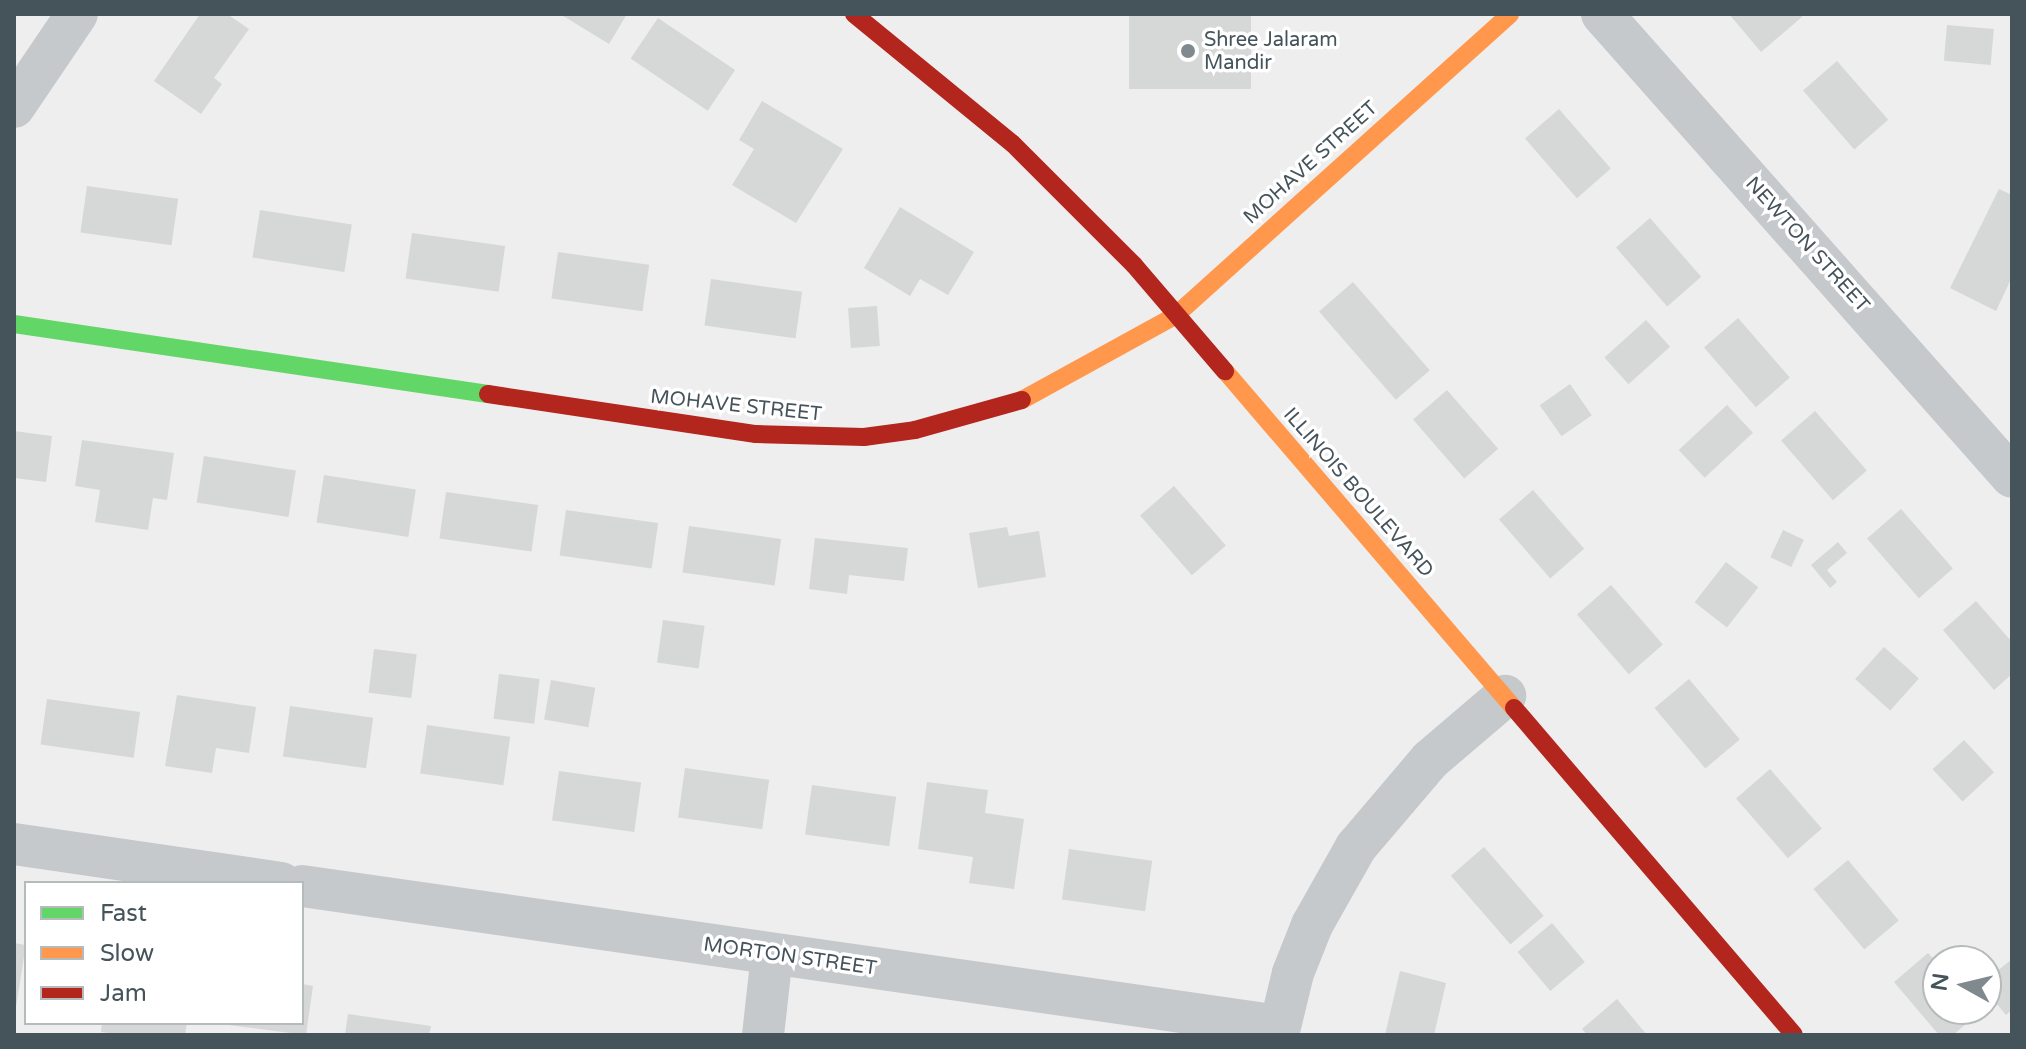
<!DOCTYPE html>
<style>
body{margin:0}
#map{position:relative;width:2026px;height:1049px;overflow:hidden;background:#efeeee;font-family:"Varela Round",sans-serif}
div>[style]{position:absolute}
[style*='--x']{left:calc(var(--x)*1px);top:calc(var(--y)*1px);width:calc(var(--w)*1px);rotate:calc(var(--a)*1deg)}
.building>*{inset:0;background:#d6d7d7;transform-origin:0 0}
.street>*{height:42px;margin:-21px;padding:0 21px;transform-origin:21px;border-radius:21px;background:#c5c9cb}
.fast>*{height:18px;margin:-9px;padding:0 9px;transform-origin:9px;border-radius:9px;background:#63d668}
.slow>*{height:18px;margin:-9px;padding:0 9px;transform-origin:9px;border-radius:9px;background:#ff974d}
.jam>*{height:18px;margin:-9px;padding:0 9px;transform-origin:9px;border-radius:9px;background:#b3261e}
.dots>*{width:22px;height:22px;translate:-50% -50%;box-sizing:border-box;border:4px solid #fff;border-radius:50%}
span{translate:-50% -50%;white-space:nowrap;text-align:center;line-height:1.15;-webkit-text-stroke:7px #fff;paint-order:stroke}
.poi-label{font-size:20px;color:#45535b}
.left{translate:0 -50%;text-align:left}
.street-label{font-size:20px;color:#45535b}
.frame{position:absolute;inset:0;border:16px solid #45535b;pointer-events:none}
.legend{position:absolute;left:24px;top:881px;width:280px;height:144px;box-sizing:border-box;background:#fff;border:2px solid #b5babd;margin:0;padding:10px 14px;list-style:none;font-size:24px;color:#45535b}
.legend li{display:flex;align-items:center;gap:16px;height:40px}
.legend b{width:40px;border:2px solid #b5babd}
.north{position:absolute;left:1922px;top:945px;width:80px;height:80px;box-sizing:border-box;background:#fff;border:2px solid #b5babd;border-radius:50%;rotate:278deg;font-size:22px;font-weight:700;line-height:32px;text-align:center;color:#45535b}
.north::after{content:'';display:block;margin:auto;width:28px;height:36px;background:#80898e;clip-path:polygon(50% 0,100% 100%,50% 72%,0 100%)}
</style>
<div id="map">
<div class="building">
<i style="clip-path:polygon(200px 14px,227px 14px,249px 29px,214px 78px,222px 84px,201px 114px,154px 81px)"></i>
<i style="clip-path:polygon(560px 14px,627px 14px,609px 44px)"></i>
<i style="left:1129px;top:14px;width:122px;height:75px"></i>
<i style="clip-path:polygon(1729px 14px,1800px 14px,1802px 17px,1761px 52px)"></i>
<i style="left:658px;top:18px;width:93px;height:49px;rotate:34deg"></i>
<i style="left:1947px;top:25px;width:47px;height:36px;rotate:5deg"></i>
<i style="left:1837px;top:61px;width:78px;height:45px;rotate:49deg"></i>
<i style="clip-path:polygon(762px 101px,843px 149px,796px 223px,732px 185px,754px 149px,739px 140px)"></i>
<i style="left:1559px;top:109px;width:79px;height:45px;rotate:49deg"></i>
<i style="left:87px;top:186px;width:92px;height:47px;rotate:8deg"></i>
<i style="clip-path:polygon(1999px 189px,2012px 195px,2012px 277px,1996px 311px,1950px 288px)"></i>
<i style="clip-path:polygon(900px 207px,974px 252px,948px 295px,920px 279px,910px 296px,864px 268px)"></i>
<i style="left:260px;top:210px;width:93px;height:48px;rotate:9deg"></i>
<i style="left:1650px;top:218px;width:78px;height:45px;rotate:49deg"></i>
<i style="left:412px;top:233px;width:94px;height:46px;rotate:8deg"></i>
<i style="left:558px;top:252px;width:92px;height:47px;rotate:8deg"></i>
<i style="left:711px;top:279px;width:92px;height:47px;rotate:8deg"></i>
<i style="left:1353px;top:282px;width:117px;height:45px;rotate:49deg"></i>
<i style="left:877px;top:306px;width:40px;height:29px;rotate:86deg"></i>
<i style="left:1738px;top:318px;width:79px;height:45px;rotate:49deg"></i>
<i style="left:1646px;top:320px;width:36px;height:56px;rotate:48deg"></i>
<i style="left:1570px;top:384px;width:38px;height:37px;rotate:55deg"></i>
<i style="left:1447px;top:390px;width:78px;height:45px;rotate:49deg"></i>
<i style="left:1727px;top:405px;width:38px;height:66px;rotate:47deg"></i>
<i style="left:1815px;top:411px;width:79px;height:45px;rotate:49deg"></i>
<i style="clip-path:polygon(14px 431px,52px 436px,46px 482px,14px 478px)"></i>
<i style="clip-path:polygon(82px 440px,174px 453px,167px 500px,153px 498px,148px 530px,95px 522px,100px 490px,75px 486px)"></i>
<i style="left:204px;top:456px;width:93px;height:47px;rotate:9deg"></i>
<i style="left:324px;top:475px;width:93px;height:48px;rotate:9deg"></i>
<i style="left:1174px;top:486px;width:79px;height:45px;rotate:49deg"></i>
<i style="left:1533px;top:490px;width:78px;height:45px;rotate:49deg"></i>
<i style="left:446px;top:492px;width:93px;height:47px;rotate:8deg"></i>
<i style="left:1901px;top:509px;width:79px;height:45px;rotate:49deg"></i>
<i style="left:566px;top:510px;width:93px;height:46px;rotate:8deg"></i>
<i style="left:689px;top:526px;width:93px;height:47px;rotate:8deg"></i>
<i style="clip-path:polygon(1007px 527px,1009px 536px,1039px 531px,1046px 577px,978px 588px,969px 533px)"></i>
<i style="left:1783px;top:530px;width:23px;height:30px;rotate:25deg"></i>
<i style="clip-path:polygon(815px 538px,908px 548px,904px 581px,849px 575px,847px 594px,809px 589px)"></i>
<i style="clip-path:polygon(1838px 542px,1847px 553px,1827px 570px,1837px 582px,1830px 588px,1811px 565px)"></i>
<i style="left:1726px;top:562px;width:41px;height:51px;rotate:38deg"></i>
<i style="left:1611px;top:585px;width:79px;height:45px;rotate:49deg"></i>
<i style="clip-path:polygon(1976px 601px,2012px 642px,2012px 674px,1994px 690px,1943px 630px)"></i>
<i style="left:663px;top:620px;width:42px;height:43px;rotate:8deg"></i>
<i style="left:1884px;top:647px;width:47px;height:43px;rotate:42deg"></i>
<i style="left:374px;top:649px;width:43px;height:44px;rotate:7deg"></i>
<i style="left:499px;top:674px;width:41px;height:45px;rotate:7deg"></i>
<i style="left:1689px;top:679px;width:79px;height:45px;rotate:50deg"></i>
<i style="left:551px;top:680px;width:45px;height:40px;rotate:10deg"></i>
<i style="clip-path:polygon(177px 695px,256px 707px,249px 753px,216px 748px,212px 773px,165px 766px)"></i>
<i style="left:47px;top:699px;width:94px;height:46px;rotate:8deg"></i>
<i style="left:290px;top:706px;width:84px;height:51px;rotate:8deg"></i>
<i style="left:427px;top:725px;width:84px;height:49px;rotate:8deg"></i>
<i style="left:1964px;top:740px;width:44px;height:43px;rotate:47deg"></i>
<i style="left:685px;top:768px;width:85px;height:50px;rotate:8deg"></i>
<i style="left:1770px;top:769px;width:79px;height:45px;rotate:49deg"></i>
<i style="left:559px;top:771px;width:83px;height:50px;rotate:8deg"></i>
<i style="clip-path:polygon(927px 782px,988px 790px,985px 813px,1024px 819px,1014px 889px,969px 883px,973px 857px,918px 849px)"></i>
<i style="left:812px;top:785px;width:85px;height:50px;rotate:8deg"></i>
<i style="left:1484px;top:847px;width:91px;height:44px;rotate:49deg"></i>
<i style="left:1069px;top:849px;width:84px;height:51px;rotate:8deg"></i>
<i style="left:1848px;top:860px;width:79px;height:45px;rotate:50deg"></i>
<i style="left:1552px;top:923px;width:51px;height:45px;rotate:50deg"></i>
<i style="left:14px;top:943px;width:12px;height:73px;rotate:9deg"></i>
<i style="clip-path:polygon(1928px 953px,1938px 964px,1938px 1009px,1979px 1013px,1953px 1035px,1939px 1035px,1894px 982px)"></i>
<i style="clip-path:polygon(2012px 959px,2012px 1010px,2006px 1015px,1986px 991px,1986px 980px)"></i>
<i style="clip-path:polygon(1400px 971px,1446px 983px,1434px 1035px,1385px 1035px)"></i>
<i style="clip-path:polygon(302px 984px,313px 986px,306px 1035px,228px 1025px,302px 1023px)"></i>
<i style="clip-path:polygon(1617px 999px,1647px 1035px,1587px 1035px,1582px 1029px)"></i>
<i style="clip-path:polygon(348px 1014px,431px 1026px,429px 1035px,345px 1035px)"></i>
<i style="clip-path:polygon(102px 1023px,187px 1023px,185px 1035px,125px 1035px,101px 1032px)"></i>
</div>
<div class="street">
<i style="--x:1602;--y:14;--w:618;--a:48.47"></i>
<i style="--x:14;--y:107;--w:112;--a:-55.9"></i>
<i style="--x:14;--y:844;--w:270;--a:8.3"></i>
<i style="--x:302;--y:886;--w:987;--a:8.15"></i>
<i style="--x:763;--y:1035;--w:81;--a:-83.6"></i>
<i style="--x:1278;--y:1035;--w:64;--a:-76.4"></i>
<i style="--x:1293;--y:973;--w:52;--a:-68.4"></i>
<i style="--x:1312;--y:925;--w:90;--a:-60.6"></i>
<i style="--x:1356;--y:847;--w:114;--a:-49.6"></i>
<i style="--x:1430;--y:760;--w:99;--a:-40.5"></i>
</div>
<div class="fast">
<i style="--x:14;--y:324;--w:479;--a:8.4"></i>
</div>
<div class="slow">
<i style="--x:1225;--y:371;--w:444;--a:49.4"></i>
<i style="--x:1022;--y:400;--w:175;--a:-28.8"></i>
<i style="--x:1175;--y:316;--w:451;--a:-42"></i>
</div>
<div class="jam">
<i style="--x:854;--y:14;--w:205;--a:39.3"></i>
<i style="--x:1013;--y:144;--w:171;--a:45"></i>
<i style="--x:1134;--y:265;--w:140;--a:49.4"></i>
<i style="--x:488;--y:394;--w:271;--a:8.5"></i>
<i style="--x:756;--y:434;--w:108;--a:1.6"></i>
<i style="--x:864;--y:437;--w:51;--a:-7.8"></i>
<i style="--x:915;--y:430;--w:111;--a:-15.7"></i>
<i style="--x:1514;--y:708;--w:430;--a:49.4"></i>
</div>
<div class="dots">
<i style="left:1188px;top:51px;background:#80898e"></i>
</div>
<div class="poi-label">
<span class="left" style="left:1204px;top:52px">Shree Jalaram<br>Mandir</span>
</div>
<div class="street-label">
<span style="left:1311px;top:163px;rotate:-42deg">MOHAVE STREET</span>
<span style="left:1807px;top:245px;rotate:48deg">NEWTON STREET</span>
<span style="left:736px;top:406px;rotate:6deg">MOHAVE STREET</span>
<span style="left:1358px;top:493px;rotate:49deg">ILLINOIS BOULEVARD</span>
<span style="left:790px;top:957px;rotate:8deg">MORTON STREET</span>
</div>
<div class="frame"></div>
<ul class="legend">
<li><b style="height:10px;background:#63d668"></b>Fast</li>
<li><b style="height:10px;background:#ff974d"></b>Slow</li>
<li><b style="height:10px;background:#b3261e"></b>Jam</li>
</ul>
<div class="north">N</div>
</div>
